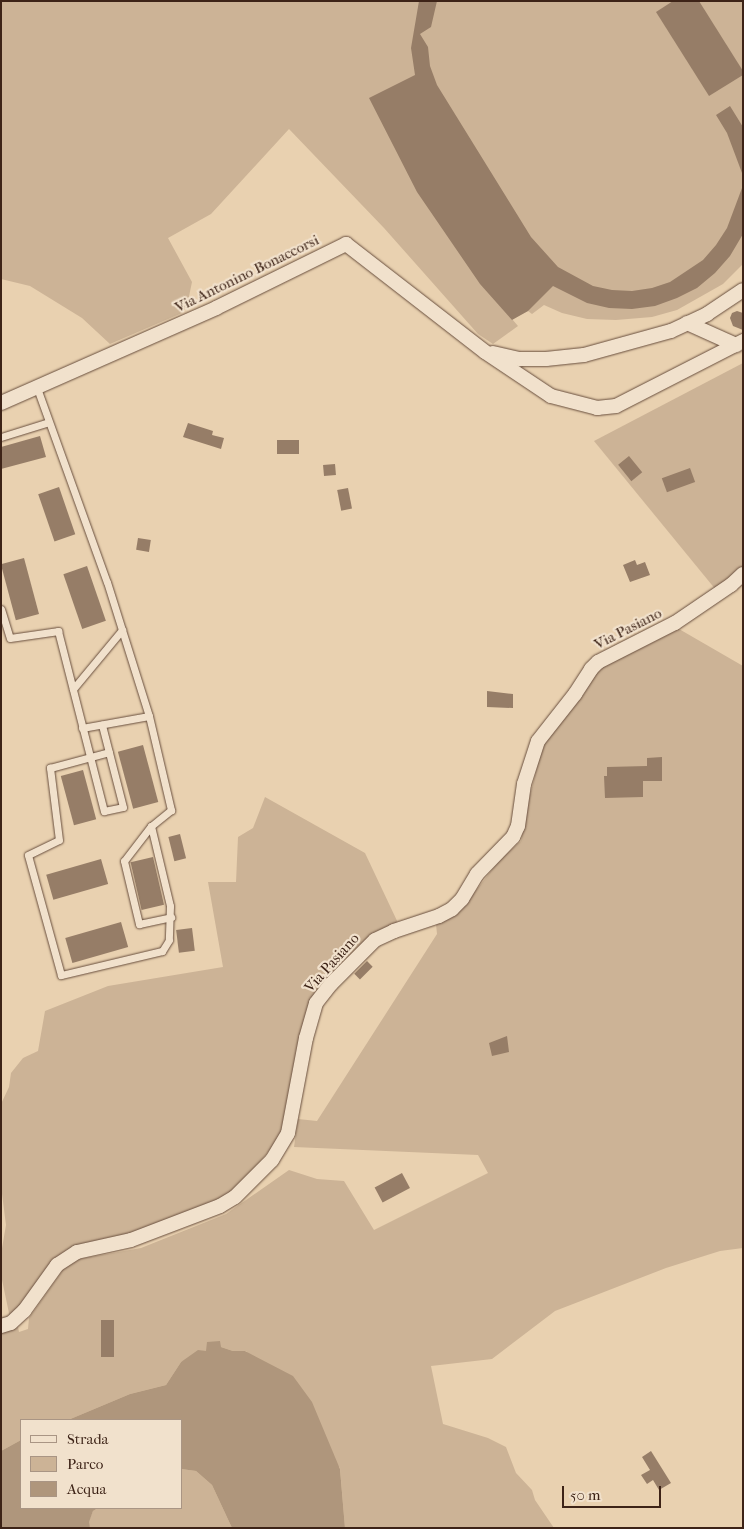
<!DOCTYPE html>
<style>
body{margin:0}
#map{position:relative;width:744px;height:1529px;overflow:hidden;background:#e9d1b0;font-family:"IM FELL French Canon",serif}
div>[style]{position:absolute}
[style*='--x']{left:calc(var(--x)*1px);top:calc(var(--y)*1px);width:calc(var(--w)*1px);rotate:calc(var(--a)*1deg)}
.green>*{inset:0;background:#ccb396}
.water>*{inset:0;background:#af967c}
.building>*{inset:0;background:#967d67;transform-origin:0 0}
.roads{filter:drop-shadow(0 0 1px #684e3d) drop-shadow(0 0 1px #684e3d)}
.service>*{height:7px;margin:-3.5px;padding:0 3.5px;transform-origin:3.5px;border-radius:3.5px;background:#f1e1cc}
.minor>*{height:14px;margin:-7px;padding:0 7px;transform-origin:7px;border-radius:7px;background:#f1e1cc}
span{translate:-50% -50%;white-space:nowrap;text-align:center;line-height:1.15;-webkit-text-stroke:4.5px #f1e1cc;paint-order:stroke}
.street-label{font-size:15px;color:#3d2317}
.frame{position:absolute;inset:0;border:2px solid #3d2317;pointer-events:none}
.legend{position:absolute;left:20px;top:1419px;width:162px;height:90px;box-sizing:border-box;background:#f1e1cc;border:1px solid #a99584;margin:0;padding:6px 9px;list-style:none;font-size:15px;color:#3d2317}
.legend li{display:flex;align-items:center;gap:10px;height:25px}
.legend b{width:25px;border:1px solid #a99584}
.scale{position:absolute;left:562px;top:1486px;width:99px;height:22px;box-sizing:border-box;border:2px solid #3d2317;border-top:0;padding-left:6px;font-size:15px;line-height:18px;white-space:nowrap;color:#3d2317;-webkit-text-stroke:4px #f1e1cc;paint-order:stroke}
</style>
<div id="map">
<div class="green">
<i style="clip-path:polygon(1px 1px,743px 1px,743px 264px,723px 284px,677px 310px,652px 317px,616px 320px,587px 319px,562px 313px,544px 305px,532px 314px,528px 311px,512px 319px,518px 326px,493px 344px,478px 334px,384px 228px,289px 129px,211px 214px,168px 238px,192px 282px,187px 306px,182px 313px,110px 344px,82px 318px,30px 286px,1px 279px)"></i>
<i style="clip-path:polygon(743px 363px,743px 569px,716px 590px,594px 441px)"></i>
<i style="clip-path:polygon(679px 629px,743px 666px,743px 1248px,720px 1251px,666px 1268px,555px 1311px,492px 1359px,431px 1366px,443px 1424px,488px 1438px,506px 1447px,516px 1473px,532px 1490px,535px 1500px,554px 1528px,345px 1528px,340px 1468px,246px 1351px,233px 1351px,221px 1347px,206px 1351px,181px 1362px,166px 1385px,130px 1394px,68px 1420px,21px 1420px,21px 1440px,1px 1451px,1px 1333px,18px 1327px,19px 1332px,28px 1329px,29px 1318px,65px 1267px,79px 1259px,141px 1248px,226px 1214px,289px 1170px,317px 1179px,344px 1181px,374px 1230px,488px 1173px,478px 1155px,294px 1147px,298px 1119px,317px 1121px,437px 934px,436px 924px,460px 911px,498px 862px,521px 841px,528px 803px,542px 748px,546px 741px,584px 694px,593px 676px,603px 667px)"></i>
<i style="clip-path:polygon(265px 797px,365px 853px,399px 925px,374px 933px,328px 982px,285px 1131px,233px 1195px,142px 1232px,92px 1242px,10px 1318px,1px 1275px,1px 1254px,6px 1225px,1px 1186px,1px 1104px,9px 1087px,11px 1073px,23px 1058px,38px 1051px,45px 1011px,108px 986px,223px 967px,208px 882px,236px 882px,238px 837px,253px 828px)"></i>
<i style="clip-path:polygon(181px 1469px,196px 1471px,212px 1485px,232px 1528px,90px 1528px,88px 1523px,93px 1511px,98px 1508px,181px 1508px)"></i>
</div>
<div class="water">
<i style="clip-path:polygon(220px 1341px,221px 1347px,233px 1351px,245px 1351px,293px 1376px,312px 1402px,340px 1469px,345px 1528px,232px 1528px,212px 1485px,196px 1471px,181px 1469px,181px 1420px,68px 1420px,130px 1394px,166px 1385px,181px 1362px,198px 1350px,206px 1351px,207px 1342px)"></i>
<i style="clip-path:polygon(21px 1440px,21px 1508px,98px 1508px,93px 1511px,89px 1522px,90px 1528px,1px 1528px,1px 1451px)"></i>
</div>
<div class="building">
<i style="clip-path:polygon(419px 1px,437px 1px,431px 27px,420px 34px,428px 47px,430px 66px,437px 85px,531px 237px,558px 267px,593px 286px,612px 290px,632px 291px,652px 288px,670px 282px,703px 260px,716px 245px,727px 228px,742px 188px,743px 234px,730px 256px,715px 273px,697px 288px,677px 298px,655px 306px,632px 309px,609px 308px,587px 303px,553px 286px,528px 311px,512px 320px,480px 284px,417px 192px,369px 98px,415px 75px,411px 48px)"></i>
<i style="clip-path:polygon(673px 1px,699px 1px,743px 71px,743px 75px,709px 96px,656px 12px)"></i>
<i style="clip-path:polygon(730px 106px,743px 127px,742px 173px,727px 133px,716px 115px)"></i>
<i style="clip-path:polygon(737px 311px,743px 313px,743px 330px,733px 326px,730px 318px,732px 313px)"></i>
<i style="clip-path:polygon(188px 423px,213px 431px,212px 435px,224px 438px,221px 449px,183px 437px)"></i>
<i style="clip-path:polygon(40px 436px,46px 457px,1px 469px,1px 447px)"></i>
<i style="left:299px;top:440px;width:14px;height:22px;rotate:90deg"></i>
<i style="left:629px;top:456px;width:21px;height:14px;rotate:51deg"></i>
<i style="left:335px;top:464px;width:11px;height:12px;rotate:85deg"></i>
<i style="left:690px;top:468px;width:15px;height:30px;rotate:70deg"></i>
<i style="left:59px;top:487px;width:50px;height:22px;rotate:71deg"></i>
<i style="left:348px;top:488px;width:21px;height:11px;rotate:79deg"></i>
<i style="left:138px;top:538px;width:13px;height:12px;rotate:9deg"></i>
<i style="left:24px;top:558px;width:58px;height:24px;rotate:75deg"></i>
<i style="clip-path:polygon(635px 560px,637px 565px,645px 562px,650px 575px,630px 582px,623px 565px)"></i>
<i style="left:87px;top:566px;width:58px;height:25px;rotate:71deg"></i>
<i style="clip-path:polygon(487px 691px,513px 694px,513px 708px,487px 707px)"></i>
<i style="left:143px;top:745px;width:59px;height:26px;rotate:75deg"></i>
<i style="clip-path:polygon(662px 757px,662px 781px,643px 781px,643px 797px,605px 798px,604px 776px,607px 776px,607px 767px,647px 766px,647px 758px)"></i>
<i style="left:83px;top:770px;width:51px;height:23px;rotate:75deg"></i>
<i style="left:180px;top:834px;width:25px;height:12px;rotate:76deg"></i>
<i style="left:153px;top:857px;width:49px;height:23px;rotate:77deg"></i>
<i style="left:101px;top:859px;width:26px;height:57px;rotate:74deg"></i>
<i style="left:121px;top:922px;width:26px;height:58px;rotate:74deg"></i>
<i style="left:192px;top:928px;width:23px;height:16px;rotate:83deg"></i>
<i style="left:367px;top:961px;width:8px;height:18px;rotate:45deg"></i>
<i style="clip-path:polygon(507px 1036px,509px 1052px,492px 1056px,489px 1043px)"></i>
<i style="left:402px;top:1173px;width:17px;height:31px;rotate:62deg"></i>
<i style="left:101px;top:1320px;width:13px;height:37px"></i>
<i style="clip-path:polygon(651px 1451px,671px 1483px,659px 1490px,653px 1480px,647px 1484px,641px 1475px,650px 1470px,642px 1457px)"></i>
</div>
<div class="roads">
<div class="service">
<i style="--x:37;--y:388;--w:206;--a:70.2"></i>
<i style="--x:107;--y:582;--w:140;--a:72.6"></i>
<i style="--x:149;--y:716;--w:97;--a:76.8"></i>
<i style="--x:171;--y:810;--w:26;--a:141"></i>
<i style="--x:151;--y:826;--w:82;--a:76.6"></i>
<i style="--x:170;--y:906;--w:34;--a:92"></i>
<i style="--x:169;--y:940;--w:13;--a:122"></i>
<i style="--x:162;--y:951;--w:104;--a:166.6"></i>
<i style="--x:61;--y:975;--w:124;--a:-105.4"></i>
<i style="--x:28;--y:855;--w:34;--a:-26"></i>
<i style="--x:59;--y:840;--w:73;--a:-97.1"></i>
<i style="--x:50;--y:768;--w:61;--a:-15.2"></i>
<i style="--x:1;--y:437;--w:50;--a:-17.4"></i>
<i style="--x:1;--y:609;--w:30;--a:73"></i>
<i style="--x:10;--y:638;--w:49;--a:-8.3"></i>
<i style="--x:58;--y:631;--w:186;--a:75.7"></i>
<i style="--x:104;--y:811;--w:19;--a:-12"></i>
<i style="--x:123;--y:807;--w:85;--a:-104.4"></i>
<i style="--x:73;--y:689;--w:77;--a:-50.3"></i>
<i style="--x:82;--y:728;--w:68;--a:-10.2"></i>
<i style="--x:151;--y:826;--w:44;--a:127.6"></i>
<i style="--x:124;--y:861;--w:65;--a:76.6"></i>
<i style="--x:139;--y:924;--w:33;--a:-12"></i>
</div>
<div class="minor">
<i style="--x:687;--y:323;--w:54;--a:24.2"></i>
<i style="--x:493;--y:353;--w:28;--a:13"></i>
<i style="--x:520;--y:359;--w:26;--a:0"></i>
<i style="--x:546;--y:359;--w:38;--a:-6"></i>
<i style="--x:584;--y:355;--w:90;--a:-15.4"></i>
<i style="--x:671;--y:331;--w:40;--a:-25"></i>
<i style="--x:707;--y:314;--w:43;--a:-33.7"></i>
<i style="--x:1;--y:403;--w:235;--a:-23.8"></i>
<i style="--x:216;--y:308;--w:145;--a:-26.2"></i>
<i style="--x:346;--y:244;--w:176;--a:37.8"></i>
<i style="--x:485;--y:352;--w:79;--a:33.7"></i>
<i style="--x:551;--y:396;--w:48;--a:14.6"></i>
<i style="--x:597;--y:408;--w:19;--a:-6"></i>
<i style="--x:616;--y:406;--w:143;--a:-27.1"></i>
<i style="--x:1;--y:1326;--w:10;--a:-17"></i>
<i style="--x:11;--y:1323;--w:18;--a:-43"></i>
<i style="--x:24;--y:1311;--w:57;--a:-54.3"></i>
<i style="--x:57;--y:1265;--w:24;--a:-33"></i>
<i style="--x:77;--y:1252;--w:55;--a:-12.5"></i>
<i style="--x:131;--y:1240;--w:95;--a:-20.9"></i>
<i style="--x:220;--y:1206;--w:17;--a:-31"></i>
<i style="--x:235;--y:1197;--w:52;--a:-45"></i>
<i style="--x:272;--y:1160;--w:31;--a:-59"></i>
<i style="--x:288;--y:1133;--w:97;--a:-79.3"></i>
<i style="--x:306;--y:1038;--w:36;--a:-74"></i>
<i style="--x:316;--y:1003;--w:24;--a:-52"></i>
<i style="--x:331;--y:984;--w:62;--a:-45"></i>
<i style="--x:375;--y:940;--w:21;--a:-25"></i>
<i style="--x:394;--y:931;--w:47;--a:-18.4"></i>
<i style="--x:439;--y:916;--w:15;--a:-28"></i>
<i style="--x:452;--y:909;--w:14;--a:-45"></i>
<i style="--x:462;--y:899;--w:29;--a:-59"></i>
<i style="--x:477;--y:874;--w:52;--a:-45.8"></i>
<i style="--x:513;--y:837;--w:12;--a:-66"></i>
<i style="--x:518;--y:826;--w:42;--a:-81.9"></i>
<i style="--x:524;--y:784;--w:45;--a:-72"></i>
<i style="--x:538;--y:741;--w:60;--a:-51.8"></i>
<i style="--x:575;--y:694;--w:30;--a:-57"></i>
<i style="--x:591;--y:669;--w:10;--a:-45"></i>
<i style="--x:598;--y:662;--w:86;--a:-26.9"></i>
<i style="--x:675;--y:623;--w:68;--a:-34.2"></i>
<i style="--x:731;--y:585;--w:16;--a:-43"></i>
</div>
</div>
<div class="street-label">
<span style="left:247px;top:274px;rotate:-26deg">Via Antonino Bonaccorsi</span>
<span style="left:628px;top:629px;rotate:-27deg">Via Pasiano</span>
<span style="left:332px;top:963px;rotate:-48deg">Via Pasiano</span>
</div>
<div class="frame"></div>
<ul class="legend">
<li><b style="height:6px;background:#f1e1cc"></b>Strada</li>
<li><b style="height:14px;background:#ccb396"></b>Parco</li>
<li><b style="height:14px;background:#af967c"></b>Acqua</li>
</ul>
<div class="scale">50 m</div>
</div>
